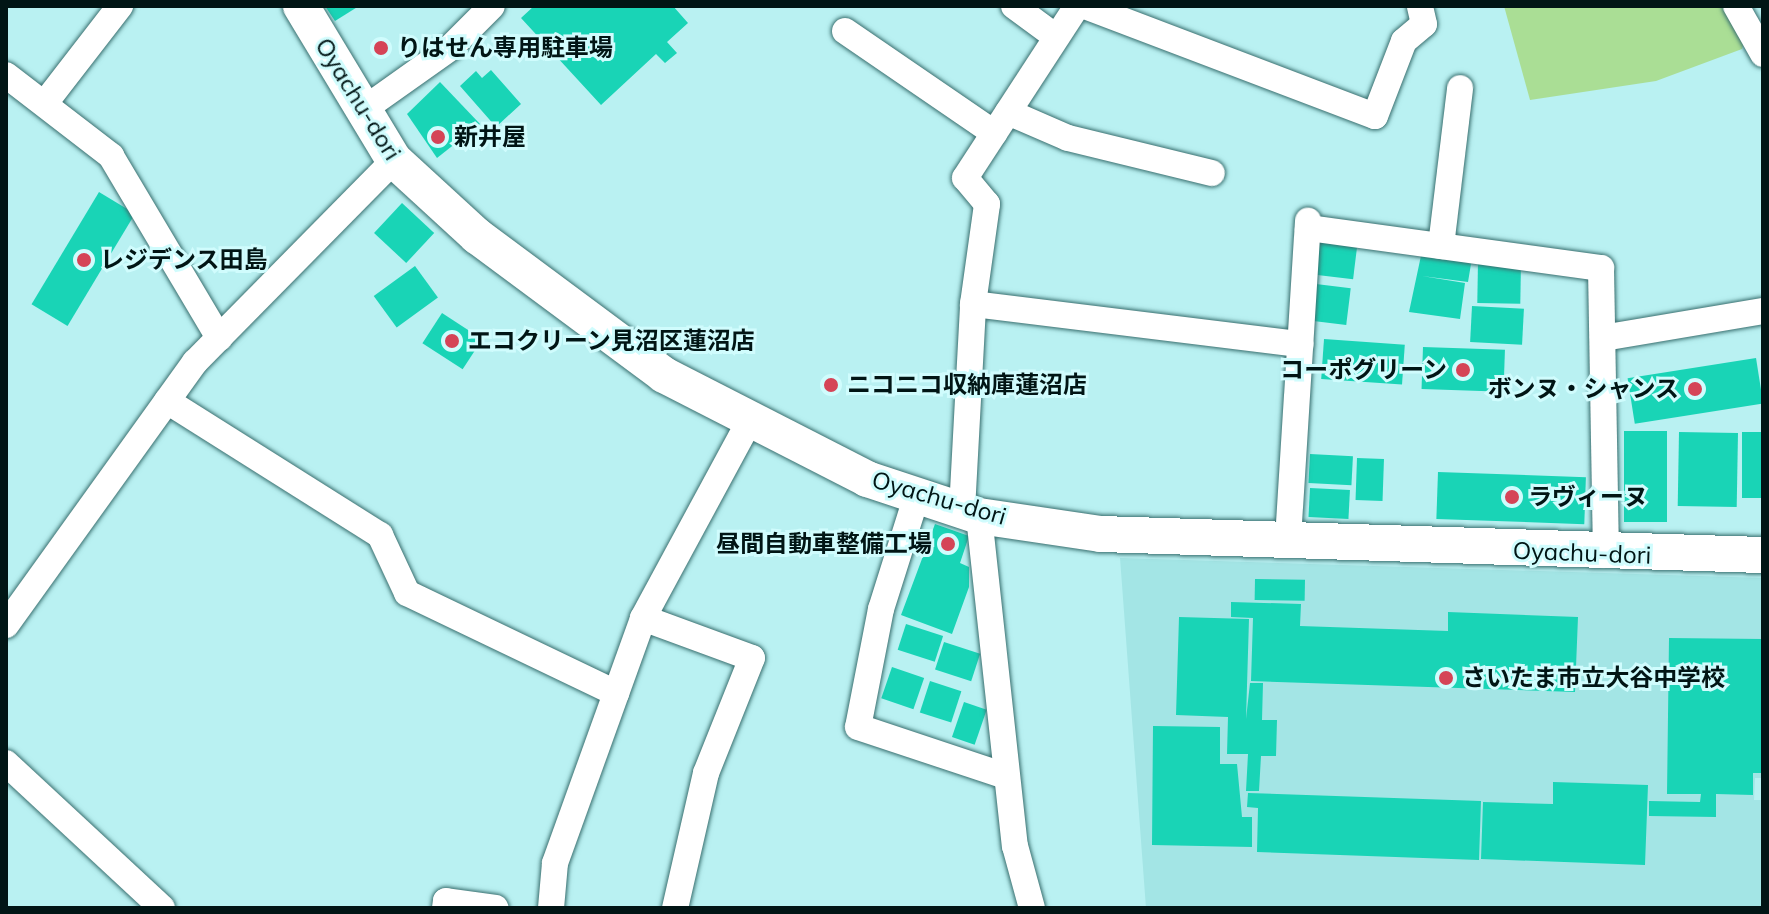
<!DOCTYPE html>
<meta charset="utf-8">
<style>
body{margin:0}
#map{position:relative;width:1769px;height:914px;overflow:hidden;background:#b9f1f2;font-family:Mulish,"Noto Sans JP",sans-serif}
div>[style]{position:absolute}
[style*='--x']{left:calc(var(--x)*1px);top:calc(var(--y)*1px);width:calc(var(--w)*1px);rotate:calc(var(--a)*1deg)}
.built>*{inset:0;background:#a3e5e5}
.green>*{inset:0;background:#aade95}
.building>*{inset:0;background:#19d4b6;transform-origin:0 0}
.roads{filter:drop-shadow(0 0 2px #396f6f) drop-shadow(0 0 2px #396f6f)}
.street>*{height:26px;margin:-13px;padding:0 13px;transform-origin:13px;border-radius:13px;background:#fff}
.secondary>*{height:36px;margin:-18px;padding:0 18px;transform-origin:18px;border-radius:18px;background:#fff}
.dots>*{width:22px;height:22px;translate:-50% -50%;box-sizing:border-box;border:4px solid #d0fcfd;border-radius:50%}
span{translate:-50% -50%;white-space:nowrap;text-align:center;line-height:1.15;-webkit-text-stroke:6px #d0fcfd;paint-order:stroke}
.poi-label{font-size:24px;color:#011515;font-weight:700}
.left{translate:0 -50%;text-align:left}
.right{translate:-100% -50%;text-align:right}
.street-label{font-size:24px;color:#011515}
.frame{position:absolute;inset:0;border:8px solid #011515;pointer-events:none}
</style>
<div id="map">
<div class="built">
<i style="clip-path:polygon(1120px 558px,1763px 578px,1763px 778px,1755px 778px,1754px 800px,1763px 800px,1763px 908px,1146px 908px)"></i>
</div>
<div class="green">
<i style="clip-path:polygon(1504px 6px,1728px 6px,1746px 35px,1742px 49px,1656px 81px,1530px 100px)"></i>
</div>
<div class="building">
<i style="clip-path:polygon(325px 6px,359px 6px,335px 21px)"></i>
<i style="clip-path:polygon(534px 6px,673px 6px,688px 23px,667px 42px,677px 53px,665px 63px,656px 54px,601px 105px,521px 18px)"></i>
<i style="clip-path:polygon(491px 70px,521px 104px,496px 127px,460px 86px,476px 71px,482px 78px)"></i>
<i style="clip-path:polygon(440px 82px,480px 124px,437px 158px,407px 114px)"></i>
<i style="left:99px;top:192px;width:42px;height:131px;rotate:31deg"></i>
<i style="left:402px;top:203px;width:44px;height:41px;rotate:43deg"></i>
<i style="left:1320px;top:237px;width:38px;height:38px;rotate:7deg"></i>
<i style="clip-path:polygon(1422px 251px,1472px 258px,1468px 282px,1422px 276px,1465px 283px,1460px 319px,1409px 312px)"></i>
<i style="left:1478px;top:262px;width:43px;height:41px;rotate:1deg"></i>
<i style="left:415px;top:266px;width:39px;height:51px;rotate:54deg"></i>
<i style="left:1316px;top:284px;width:35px;height:37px;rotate:7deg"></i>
<i style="left:1472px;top:306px;width:52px;height:36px;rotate:3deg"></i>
<i style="left:442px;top:313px;width:48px;height:36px;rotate:33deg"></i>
<i style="left:1324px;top:339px;width:81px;height:40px;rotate:4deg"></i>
<i style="left:1423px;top:347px;width:82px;height:42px;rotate:2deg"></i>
<i style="left:1756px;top:358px;width:46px;height:130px;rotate:81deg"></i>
<i style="left:1624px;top:431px;width:43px;height:91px"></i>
<i style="left:1679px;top:432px;width:59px;height:74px;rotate:1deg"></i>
<i style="left:1742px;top:432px;width:21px;height:66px"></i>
<i style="left:1310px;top:454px;width:43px;height:29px;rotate:3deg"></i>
<i style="left:1357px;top:458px;width:27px;height:42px;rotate:2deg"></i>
<i style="left:1438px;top:472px;width:148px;height:47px;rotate:2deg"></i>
<i style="left:1310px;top:488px;width:40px;height:29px;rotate:3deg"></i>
<i style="clip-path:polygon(935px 524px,969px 536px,960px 563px,969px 567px,969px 587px,952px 634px,901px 615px)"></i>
<i style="left:1255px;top:579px;width:50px;height:21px;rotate:1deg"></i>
<i style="clip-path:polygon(1231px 602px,1301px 604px,1300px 626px,1448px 631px,1448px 612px,1578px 617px,1575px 692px,1251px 681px,1253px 618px,1231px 617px)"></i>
<i style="clip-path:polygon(1179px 617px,1249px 619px,1246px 719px,1250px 683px,1263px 683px,1262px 720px,1277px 720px,1276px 756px,1261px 756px,1259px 791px,1246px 791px,1248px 754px,1227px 754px,1228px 717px,1176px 715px)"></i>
<i style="left:906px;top:624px;width:39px;height:27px;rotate:18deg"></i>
<i style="clip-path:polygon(1669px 638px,1763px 639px,1763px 773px,1753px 773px,1753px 795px,1716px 794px,1716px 817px,1649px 816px,1649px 801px,1700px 802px,1701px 794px,1667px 794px)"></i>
<i style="left:944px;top:642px;width:38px;height:29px;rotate:18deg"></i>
<i style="left:892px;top:667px;width:34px;height:33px;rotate:19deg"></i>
<i style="left:930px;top:681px;width:33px;height:33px;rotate:18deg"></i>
<i style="left:964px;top:702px;width:24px;height:37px;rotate:19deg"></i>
<i style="clip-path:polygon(1153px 726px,1220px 727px,1220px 764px,1237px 764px,1242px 817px,1252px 817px,1252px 847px,1152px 845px)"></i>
<i style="clip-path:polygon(1553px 782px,1648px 785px,1645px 865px,1481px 859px,1483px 802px,1553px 804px)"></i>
<i style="clip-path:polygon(1248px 793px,1481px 801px,1479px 860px,1257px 852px,1258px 808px,1247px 807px)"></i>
</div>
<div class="roads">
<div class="street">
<i style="--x:1014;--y:6;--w:52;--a:36.4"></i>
<i style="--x:1085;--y:6;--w:310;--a:20.8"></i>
<i style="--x:1375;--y:116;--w:80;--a:-68.9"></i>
<i style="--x:1404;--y:41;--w:26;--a:-40"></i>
<i style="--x:1424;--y:24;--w:18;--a:-103"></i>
<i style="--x:1736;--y:6;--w:55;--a:60.6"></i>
<i style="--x:845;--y:31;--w:181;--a:34.4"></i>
<i style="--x:6;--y:75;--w:133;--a:37.6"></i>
<i style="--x:111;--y:156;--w:212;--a:59.3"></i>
<i style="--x:45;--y:103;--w:123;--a:-52.3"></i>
<i style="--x:360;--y:112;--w:110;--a:-35.4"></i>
<i style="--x:450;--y:48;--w:59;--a:-45"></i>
<i style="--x:1008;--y:112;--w:65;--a:23.4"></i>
<i style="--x:1068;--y:138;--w:148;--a:13.7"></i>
<i style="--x:1308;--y:228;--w:296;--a:7.8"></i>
<i style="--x:1601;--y:268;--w:287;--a:89"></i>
<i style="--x:1441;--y:246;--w:159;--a:-83.1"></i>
<i style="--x:973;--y:304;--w:330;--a:7"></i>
<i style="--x:1603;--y:338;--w:162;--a:-9.6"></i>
<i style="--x:167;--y:401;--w:252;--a:32.2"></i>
<i style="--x:380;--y:535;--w:64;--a:65"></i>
<i style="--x:407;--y:593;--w:232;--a:25.6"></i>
<i style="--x:917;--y:495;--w:120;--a:107.5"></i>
<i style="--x:881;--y:609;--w:120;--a:101"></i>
<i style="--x:858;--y:727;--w:155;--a:18.4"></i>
<i style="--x:962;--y:510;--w:206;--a:-86.9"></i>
<i style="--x:973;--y:304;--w:101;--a:-82"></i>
<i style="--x:987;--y:204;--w:34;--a:-130"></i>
<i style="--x:965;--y:178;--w:205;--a:-56.9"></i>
<i style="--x:979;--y:516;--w:332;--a:83.8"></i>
<i style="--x:1015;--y:846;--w:64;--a:74.7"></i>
<i style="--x:1288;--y:539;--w:319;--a:-86.4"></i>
<i style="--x:643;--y:618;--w:116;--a:20.2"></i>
<i style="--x:752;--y:658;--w:124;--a:111.8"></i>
<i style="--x:706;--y:773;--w:139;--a:102.9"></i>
<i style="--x:6;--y:625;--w:324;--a:-54.3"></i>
<i style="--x:195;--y:362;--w:284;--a:-45.4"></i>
<i style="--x:6;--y:763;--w:213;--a:42.9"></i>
<i style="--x:445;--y:908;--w:7;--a:-82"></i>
<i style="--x:446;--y:901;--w:50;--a:8"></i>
<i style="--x:551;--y:908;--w:45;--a:-84.9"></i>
<i style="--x:555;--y:863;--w:260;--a:-70.2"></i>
<i style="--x:643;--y:618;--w:223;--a:-61.6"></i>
</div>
<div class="secondary">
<i style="--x:301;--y:6;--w:180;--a:58.9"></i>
<i style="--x:394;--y:160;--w:113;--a:42.5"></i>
<i style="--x:477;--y:236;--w:233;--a:36.6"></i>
<i style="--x:664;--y:375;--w:228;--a:27.1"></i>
<i style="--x:867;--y:479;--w:118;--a:18.3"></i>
<i style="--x:979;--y:516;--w:123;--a:8.4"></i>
<i style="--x:1101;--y:534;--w:662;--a:1.82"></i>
</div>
</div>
<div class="dots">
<i style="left:381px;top:48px;background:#d54457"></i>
<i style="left:438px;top:137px;background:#d54457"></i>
<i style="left:84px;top:260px;background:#d54457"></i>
<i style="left:452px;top:341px;background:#d54457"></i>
<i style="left:1463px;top:370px;background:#d54457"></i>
<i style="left:831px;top:385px;background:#d54457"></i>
<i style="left:1695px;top:389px;background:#d54457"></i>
<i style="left:1512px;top:497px;background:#d54457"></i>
<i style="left:948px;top:544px;background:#d54457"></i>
<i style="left:1446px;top:678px;background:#d54457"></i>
</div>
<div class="poi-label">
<span class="left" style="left:397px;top:48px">りはせん専用駐車場</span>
<span class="left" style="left:454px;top:137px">新井屋</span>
<span class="left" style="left:100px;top:260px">レジデンス田島</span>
<span class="left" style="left:468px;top:341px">エコクリーン見沼区蓮沼店</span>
<span class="right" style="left:1447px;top:370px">コーポグリーン</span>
<span class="left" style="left:847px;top:385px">ニコニコ収納庫蓮沼店</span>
<span class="right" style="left:1679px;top:389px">ボンヌ・シャンス</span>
<span class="left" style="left:1528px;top:497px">ラヴィーヌ</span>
<span class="right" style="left:932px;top:544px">昼間自動車整備工場</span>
<span class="left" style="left:1462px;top:678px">さいたま市立大谷中学校</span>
</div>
<div class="street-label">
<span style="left:358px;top:99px;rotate:58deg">Oyachu-dori</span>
<span style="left:939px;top:498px;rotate:16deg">Oyachu-dori</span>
<span style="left:1582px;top:553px;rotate:2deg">Oyachu-dori</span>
</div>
<div class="frame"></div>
</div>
